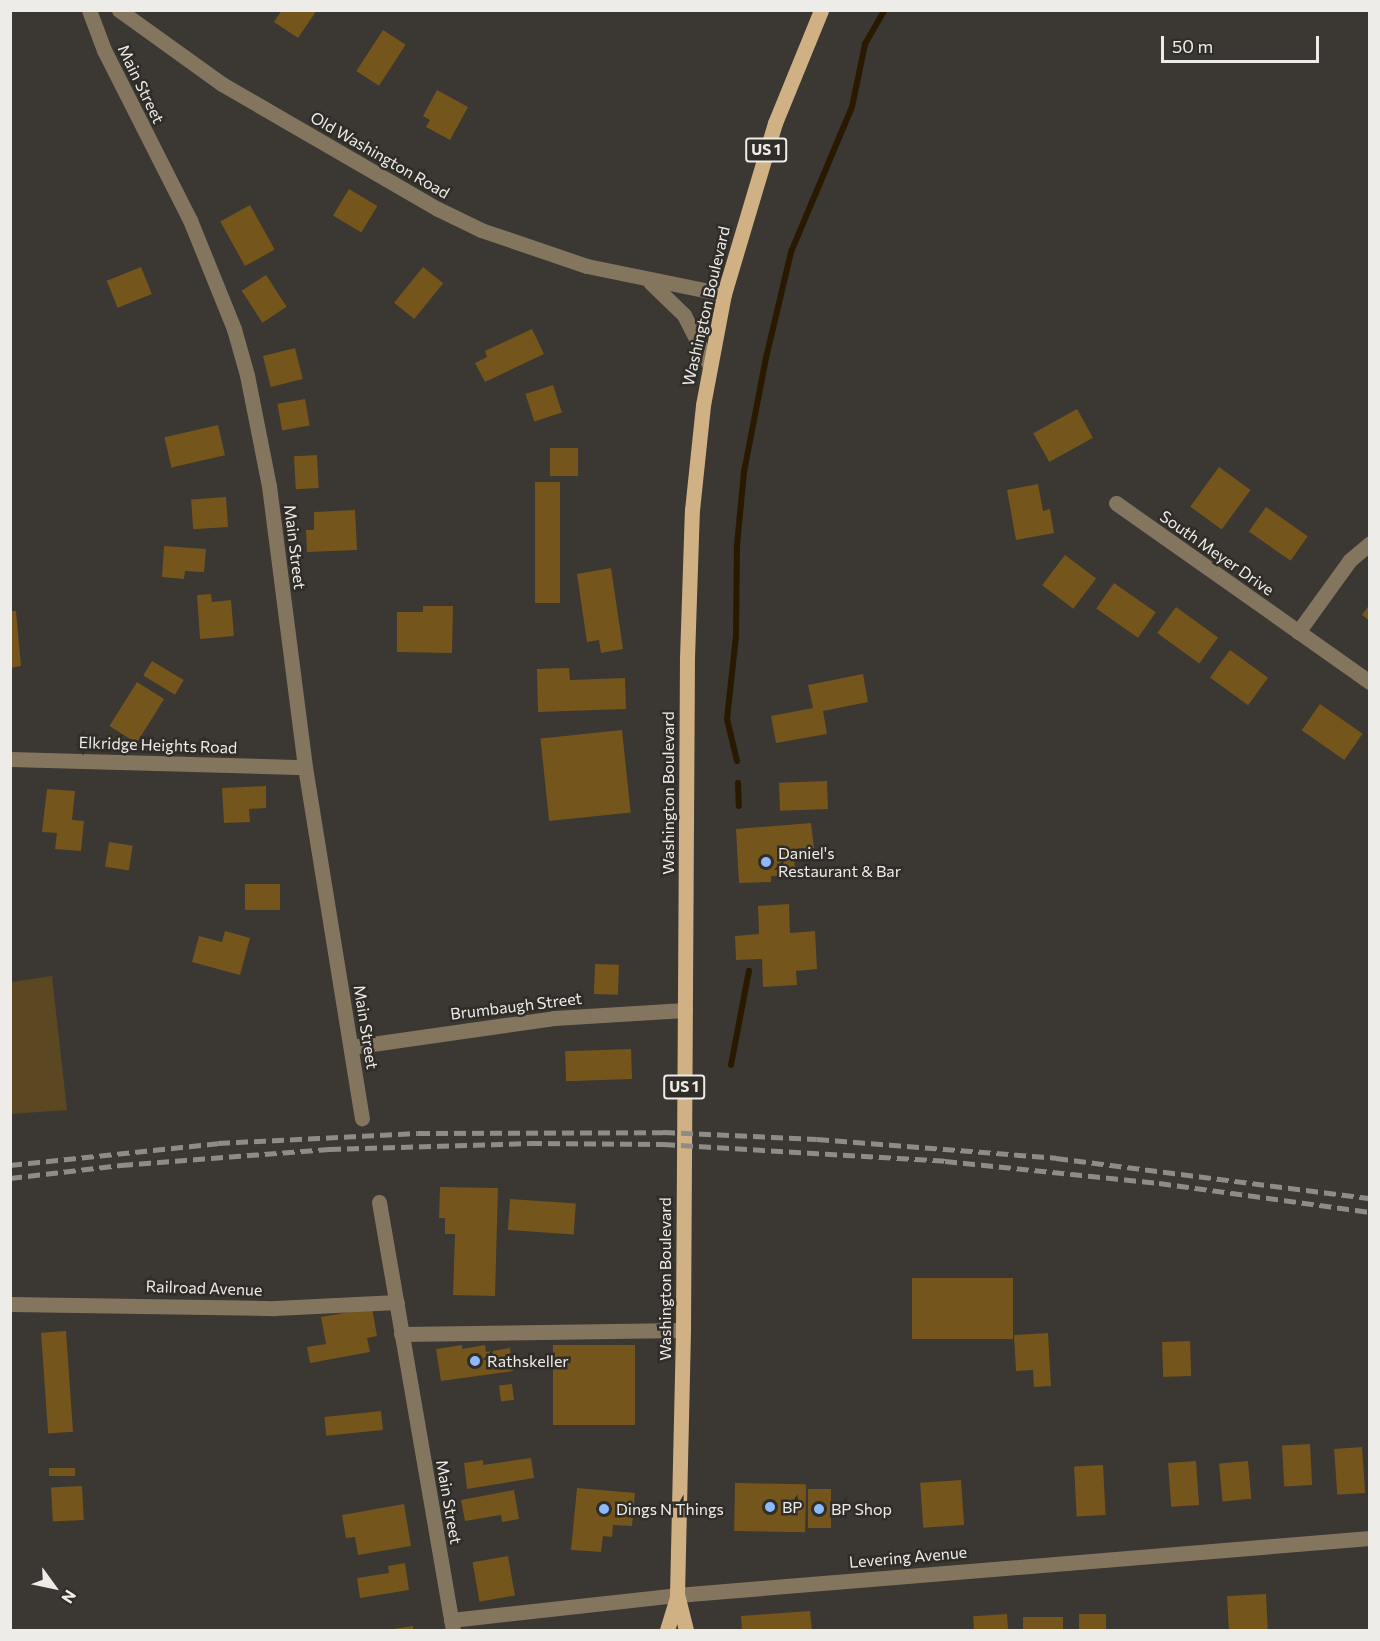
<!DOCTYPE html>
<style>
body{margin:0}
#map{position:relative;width:1380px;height:1641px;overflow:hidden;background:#3b3732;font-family:Commissioner,sans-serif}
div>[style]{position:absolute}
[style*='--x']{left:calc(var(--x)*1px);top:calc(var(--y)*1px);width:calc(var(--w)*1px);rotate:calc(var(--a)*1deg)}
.green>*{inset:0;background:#5c4723}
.stream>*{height:6px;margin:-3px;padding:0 3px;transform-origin:3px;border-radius:3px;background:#291900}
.building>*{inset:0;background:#74551c;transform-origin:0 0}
.minor>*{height:15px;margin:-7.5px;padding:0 7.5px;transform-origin:7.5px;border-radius:7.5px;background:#84755f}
.major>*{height:15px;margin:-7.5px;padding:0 7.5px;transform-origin:7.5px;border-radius:7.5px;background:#cfb183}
.rail>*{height:4.5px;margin-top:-2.25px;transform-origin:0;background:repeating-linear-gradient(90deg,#8f8c88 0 12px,transparent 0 18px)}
.dots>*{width:16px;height:16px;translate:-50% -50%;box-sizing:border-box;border:3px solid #302d28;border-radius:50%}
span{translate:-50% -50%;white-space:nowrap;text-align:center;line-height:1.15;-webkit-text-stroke:5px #302d28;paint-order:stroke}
.shield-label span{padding:2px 4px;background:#302d28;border:2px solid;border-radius:4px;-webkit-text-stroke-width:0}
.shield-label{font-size:15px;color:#eeece9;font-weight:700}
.street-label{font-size:16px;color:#eeece9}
.poi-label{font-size:16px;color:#eeece9}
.left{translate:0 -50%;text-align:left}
.frame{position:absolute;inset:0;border:12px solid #eeece9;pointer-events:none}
.north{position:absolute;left:24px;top:1557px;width:60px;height:60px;-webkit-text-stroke:4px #302d28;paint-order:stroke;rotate:123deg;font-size:16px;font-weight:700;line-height:24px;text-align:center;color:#eeece9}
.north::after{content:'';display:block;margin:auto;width:21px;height:27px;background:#eeece9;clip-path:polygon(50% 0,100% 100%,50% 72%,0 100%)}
.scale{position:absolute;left:1161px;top:36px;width:158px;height:27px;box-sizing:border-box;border:3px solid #eeece9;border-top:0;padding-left:8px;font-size:18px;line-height:21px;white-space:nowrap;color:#eeece9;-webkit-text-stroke:4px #302d28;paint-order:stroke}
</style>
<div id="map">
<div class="green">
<i style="clip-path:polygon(52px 976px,67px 1110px,11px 1114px,11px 982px)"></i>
</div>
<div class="stream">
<i style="--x:737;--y:761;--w:43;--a:-103.4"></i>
<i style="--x:727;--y:719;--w:83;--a:-83.8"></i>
<i style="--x:736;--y:636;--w:91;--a:-89.4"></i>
<i style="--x:737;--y:545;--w:73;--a:-84.5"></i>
<i style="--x:744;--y:472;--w:116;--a:-79.1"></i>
<i style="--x:766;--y:358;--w:109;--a:-76.7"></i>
<i style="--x:791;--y:252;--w:157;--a:-67.2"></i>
<i style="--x:852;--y:107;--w:64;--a:-78.3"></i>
<i style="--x:865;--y:44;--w:39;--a:-60"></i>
<i style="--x:738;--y:783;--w:23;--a:88"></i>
<i style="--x:731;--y:1065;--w:96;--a:-79.2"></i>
</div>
<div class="building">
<i style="clip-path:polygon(282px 10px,317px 10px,298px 38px,274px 22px)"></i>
<i style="left:383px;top:30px;width:27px;height:49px;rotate:33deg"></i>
<i style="clip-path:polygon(437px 90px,468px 107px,450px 140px,426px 127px,430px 120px,423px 116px)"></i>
<i style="left:349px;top:189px;width:33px;height:31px;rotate:31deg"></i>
<i style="left:250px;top:205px;width:51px;height:34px;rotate:61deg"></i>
<i style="left:141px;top:267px;width:29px;height:37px;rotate:68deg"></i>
<i style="left:423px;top:267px;width:26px;height:46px;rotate:39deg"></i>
<i style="left:266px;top:275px;width:38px;height:29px;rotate:57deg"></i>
<i style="clip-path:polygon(532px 329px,544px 354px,485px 382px,475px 363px,487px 357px,485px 351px)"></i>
<i style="left:295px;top:348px;width:32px;height:33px;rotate:76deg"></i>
<i style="left:553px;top:385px;width:29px;height:29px;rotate:72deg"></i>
<i style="left:305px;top:399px;width:27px;height:28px;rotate:80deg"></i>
<i style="left:1077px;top:409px;width:33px;height:50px;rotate:61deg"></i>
<i style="left:218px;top:425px;width:31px;height:55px;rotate:77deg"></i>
<i style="left:578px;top:448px;width:28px;height:28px;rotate:90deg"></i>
<i style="left:317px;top:455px;width:33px;height:23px;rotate:87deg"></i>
<i style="left:1219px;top:467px;width:39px;height:49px;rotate:36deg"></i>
<i style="left:535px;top:482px;width:25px;height:121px"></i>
<i style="clip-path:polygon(1038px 484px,1043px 511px,1050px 509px,1054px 533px,1016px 540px,1007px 490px)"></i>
<i style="left:226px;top:497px;width:30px;height:35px;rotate:86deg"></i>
<i style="left:1266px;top:507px;width:51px;height:30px;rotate:35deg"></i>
<i style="clip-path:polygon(355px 510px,357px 550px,307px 552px,306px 530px,314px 530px,314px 512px)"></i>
<i style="clip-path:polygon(164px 546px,206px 549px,204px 572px,185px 571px,184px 579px,162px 577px)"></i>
<i style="left:1065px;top:555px;width:39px;height:38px;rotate:37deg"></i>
<i style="clip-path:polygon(611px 568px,623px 649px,601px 653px,599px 640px,587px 642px,577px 574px)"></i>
<i style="left:1114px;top:583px;width:51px;height:31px;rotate:35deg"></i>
<i style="clip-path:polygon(211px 594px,212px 602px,231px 600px,234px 636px,200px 639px,197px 595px)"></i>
<i style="clip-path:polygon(1370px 604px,1370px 621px,1362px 615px)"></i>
<i style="clip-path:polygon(423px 606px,453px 606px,452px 653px,397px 652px,397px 612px,423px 612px)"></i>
<i style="left:1176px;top:607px;width:52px;height:32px;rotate:36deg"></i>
<i style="clip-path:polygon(10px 611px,16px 611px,21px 666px,10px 668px)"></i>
<i style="left:1230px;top:650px;width:47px;height:34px;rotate:36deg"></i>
<i style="left:152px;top:661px;width:37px;height:17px;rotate:31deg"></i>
<i style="clip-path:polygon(569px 668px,570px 680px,625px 678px,626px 709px,538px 712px,537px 669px)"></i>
<i style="clip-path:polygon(863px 674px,868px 702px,823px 711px,827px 734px,776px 743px,771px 716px,813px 708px,808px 685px)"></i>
<i style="left:137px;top:682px;width:32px;height:52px;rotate:32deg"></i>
<i style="left:1320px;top:704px;width:52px;height:32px;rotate:35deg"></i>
<i style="left:622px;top:730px;width:83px;height:82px;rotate:84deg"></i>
<i style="left:827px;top:781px;width:28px;height:48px;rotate:88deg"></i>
<i style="clip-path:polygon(266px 786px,266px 808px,249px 809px,250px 822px,224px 823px,222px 788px)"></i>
<i style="clip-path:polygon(47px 789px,75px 791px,72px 820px,84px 821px,81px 851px,55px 849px,57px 833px,42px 832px)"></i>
<i style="clip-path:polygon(811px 823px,814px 848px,794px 849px,795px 875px,771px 876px,771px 882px,739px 883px,736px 829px)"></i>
<i style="left:109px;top:842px;width:24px;height:25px;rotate:9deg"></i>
<i style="left:245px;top:884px;width:35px;height:26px"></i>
<i style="clip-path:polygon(789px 904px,790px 933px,815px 931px,817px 969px,796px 971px,797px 985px,763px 987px,762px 959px,736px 960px,735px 936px,759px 934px,758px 906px)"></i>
<i style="clip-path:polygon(225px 931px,250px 938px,240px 975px,192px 962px,199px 936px,222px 942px)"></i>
<i style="left:595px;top:964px;width:24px;height:30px;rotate:2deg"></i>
<i style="left:631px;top:1049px;width:30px;height:66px;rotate:88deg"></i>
<i style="clip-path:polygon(440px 1187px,498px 1188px,495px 1296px,453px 1295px,455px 1234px,445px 1234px,445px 1218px,439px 1218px)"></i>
<i style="left:510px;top:1199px;width:66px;height:31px;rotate:4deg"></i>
<i style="left:912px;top:1278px;width:101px;height:61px"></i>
<i style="clip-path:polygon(372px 1308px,377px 1336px,367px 1338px,370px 1352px,310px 1363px,307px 1347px,326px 1344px,321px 1317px)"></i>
<i style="left:66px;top:1331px;width:101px;height:25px;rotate:86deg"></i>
<i style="clip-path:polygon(1048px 1333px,1051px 1386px,1034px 1387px,1033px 1370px,1016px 1371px,1014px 1335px)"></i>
<i style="left:1190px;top:1341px;width:35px;height:28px;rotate:88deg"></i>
<i style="clip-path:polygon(462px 1345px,462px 1349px,485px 1345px,486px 1352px,510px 1348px,513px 1371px,441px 1381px,436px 1349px)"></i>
<i style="left:553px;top:1345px;width:82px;height:80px"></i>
<i style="left:512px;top:1384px;width:16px;height:13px;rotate:83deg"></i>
<i style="left:381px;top:1411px;width:19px;height:57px;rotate:84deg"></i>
<i style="left:1310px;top:1444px;width:41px;height:28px;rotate:87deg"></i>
<i style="left:1362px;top:1447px;width:46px;height:28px;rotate:86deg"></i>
<i style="clip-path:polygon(531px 1458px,534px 1478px,467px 1489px,464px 1463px,483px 1460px,483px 1465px)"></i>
<i style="left:1196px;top:1461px;width:44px;height:28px;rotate:86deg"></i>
<i style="left:1248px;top:1461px;width:38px;height:29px;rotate:85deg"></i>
<i style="left:1103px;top:1465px;width:50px;height:29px;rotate:87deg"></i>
<i style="left:75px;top:1468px;width:8px;height:26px;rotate:90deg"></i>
<i style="left:961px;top:1480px;width:45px;height:41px;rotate:86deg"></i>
<i style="left:735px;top:1483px;width:71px;height:48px;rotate:1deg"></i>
<i style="left:82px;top:1486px;width:34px;height:31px;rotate:87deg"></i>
<i style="clip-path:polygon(577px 1488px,635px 1493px,632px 1526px,613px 1525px,612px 1537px,603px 1536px,601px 1552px,571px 1550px)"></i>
<i style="left:808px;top:1489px;width:23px;height:39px"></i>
<i style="clip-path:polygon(514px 1490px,519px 1519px,502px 1522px,501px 1515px,465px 1521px,461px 1500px)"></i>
<i style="clip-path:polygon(404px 1504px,411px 1546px,358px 1555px,355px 1537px,346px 1538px,342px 1515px)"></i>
<i style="left:508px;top:1556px;width:40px;height:36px;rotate:80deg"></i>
<i style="clip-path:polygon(405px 1563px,409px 1590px,360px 1598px,357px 1578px,389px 1573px,388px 1566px)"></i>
<i style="left:1266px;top:1594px;width:36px;height:39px;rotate:87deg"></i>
<i style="clip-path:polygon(810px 1611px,812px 1630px,742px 1630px,741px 1616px)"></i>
<i style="left:1007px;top:1614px;width:16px;height:34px;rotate:86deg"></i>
<i style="left:1106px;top:1614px;width:16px;height:27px;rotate:90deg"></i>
<i style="left:1063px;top:1617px;width:13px;height:40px;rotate:90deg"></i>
<i style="clip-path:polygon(413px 1626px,413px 1630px,393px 1630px,393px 1629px)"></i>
</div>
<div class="minor">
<i style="--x:89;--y:10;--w:43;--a:69.4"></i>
<i style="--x:104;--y:50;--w:191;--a:63.2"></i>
<i style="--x:190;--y:220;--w:118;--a:68"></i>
<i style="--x:234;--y:329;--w:48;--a:74.2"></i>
<i style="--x:247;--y:375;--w:113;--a:78.8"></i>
<i style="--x:269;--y:486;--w:283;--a:82.7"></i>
<i style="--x:305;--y:767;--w:356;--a:80.8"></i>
<i style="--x:119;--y:10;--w:127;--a:35.7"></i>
<i style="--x:222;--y:84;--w:250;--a:30.1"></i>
<i style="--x:438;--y:209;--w:48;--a:26"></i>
<i style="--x:481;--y:230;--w:112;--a:18.8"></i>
<i style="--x:587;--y:266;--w:140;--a:11.6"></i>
<i style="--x:650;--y:282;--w:47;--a:44.1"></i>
<i style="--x:684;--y:315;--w:57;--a:63"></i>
<i style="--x:1116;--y:503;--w:311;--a:35.2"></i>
<i style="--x:1298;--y:632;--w:89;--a:-54.2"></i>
<i style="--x:1350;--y:560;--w:26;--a:-40"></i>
<i style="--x:10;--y:759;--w:295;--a:1.6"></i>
<i style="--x:351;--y:1047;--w:205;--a:-8.1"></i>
<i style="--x:554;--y:1018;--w:131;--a:-3.5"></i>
<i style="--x:379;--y:1202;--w:434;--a:80.2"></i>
<i style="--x:10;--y:1304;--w:265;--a:0.9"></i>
<i style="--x:275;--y:1308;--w:122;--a:-2.8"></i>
<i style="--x:401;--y:1334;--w:282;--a:-0.8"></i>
<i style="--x:451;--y:1620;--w:227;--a:-6.3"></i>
<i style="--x:677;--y:1595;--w:695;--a:-4.7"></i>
</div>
<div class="major">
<i style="--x:667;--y:1630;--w:34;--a:-73"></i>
<i style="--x:686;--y:1630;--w:36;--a:-104"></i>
<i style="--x:677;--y:1595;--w:265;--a:-88.7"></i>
<i style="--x:683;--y:1330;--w:672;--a:-89.66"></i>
<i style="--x:687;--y:658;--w:148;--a:-88.1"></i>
<i style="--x:692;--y:510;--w:106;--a:-84"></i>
<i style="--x:703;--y:405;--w:113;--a:-79.3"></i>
<i style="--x:724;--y:294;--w:178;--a:-73.4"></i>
<i style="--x:775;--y:123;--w:122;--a:-67.8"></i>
</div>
<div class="rail">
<i style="--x:10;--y:1165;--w:209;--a:-6"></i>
<i style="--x:218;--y:1143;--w:200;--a:-2.9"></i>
<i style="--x:418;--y:1133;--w:245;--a:-0.2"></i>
<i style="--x:663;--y:1132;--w:154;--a:2.6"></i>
<i style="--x:817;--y:1139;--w:240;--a:4.5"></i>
<i style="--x:1056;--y:1158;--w:317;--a:7.3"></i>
<i style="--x:10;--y:1178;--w:112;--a:-6.7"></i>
<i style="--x:121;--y:1165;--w:209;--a:-4.4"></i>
<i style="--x:329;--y:1149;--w:201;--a:-1.7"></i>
<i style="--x:530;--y:1143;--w:133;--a:0.4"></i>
<i style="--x:663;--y:1144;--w:283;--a:3.4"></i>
<i style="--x:945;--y:1161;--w:215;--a:5.9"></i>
<i style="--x:1159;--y:1183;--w:213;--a:7.8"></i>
</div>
<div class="dots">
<i style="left:766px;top:862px;background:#8db9fc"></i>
<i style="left:475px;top:1361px;background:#8db9fc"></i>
<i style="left:770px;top:1507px;background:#8db9fc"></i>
<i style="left:604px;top:1509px;background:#8db9fc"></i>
<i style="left:819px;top:1509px;background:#8db9fc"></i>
</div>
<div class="shield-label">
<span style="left:766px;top:150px">US 1</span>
<span style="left:684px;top:1087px">US 1</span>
</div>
<div class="street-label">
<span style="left:141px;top:84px;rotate:64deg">Main Street</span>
<span style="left:380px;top:155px;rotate:30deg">Old Washington Road</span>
<span style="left:706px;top:306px;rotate:-77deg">Washington Boulevard</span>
<span style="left:295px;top:547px;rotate:83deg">Main Street</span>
<span style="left:1217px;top:553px;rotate:35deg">South Meyer Drive</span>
<span style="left:158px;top:745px;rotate:2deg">Elkridge Heights Road</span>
<span style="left:668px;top:793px;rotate:-90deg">Washington Boulevard</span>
<span style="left:516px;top:1006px;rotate:-7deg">Brumbaugh Street</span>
<span style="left:366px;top:1027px;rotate:81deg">Main Street</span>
<span style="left:665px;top:1279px;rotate:-90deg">Washington Boulevard</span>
<span style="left:204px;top:1288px;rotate:2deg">Railroad Avenue</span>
<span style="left:449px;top:1502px;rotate:80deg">Main Street</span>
<span style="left:908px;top:1557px;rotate:-5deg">Levering Avenue</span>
</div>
<div class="poi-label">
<span class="left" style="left:778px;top:862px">Daniel's<br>Restaurant &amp; Bar</span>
<span class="left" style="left:487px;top:1361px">Rathskeller</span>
<span class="left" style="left:782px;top:1507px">BP</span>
<span class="left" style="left:616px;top:1509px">Dings N Things</span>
<span class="left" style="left:831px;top:1509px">BP Shop</span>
</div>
<div class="frame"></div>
<div class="north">N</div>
<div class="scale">50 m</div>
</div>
